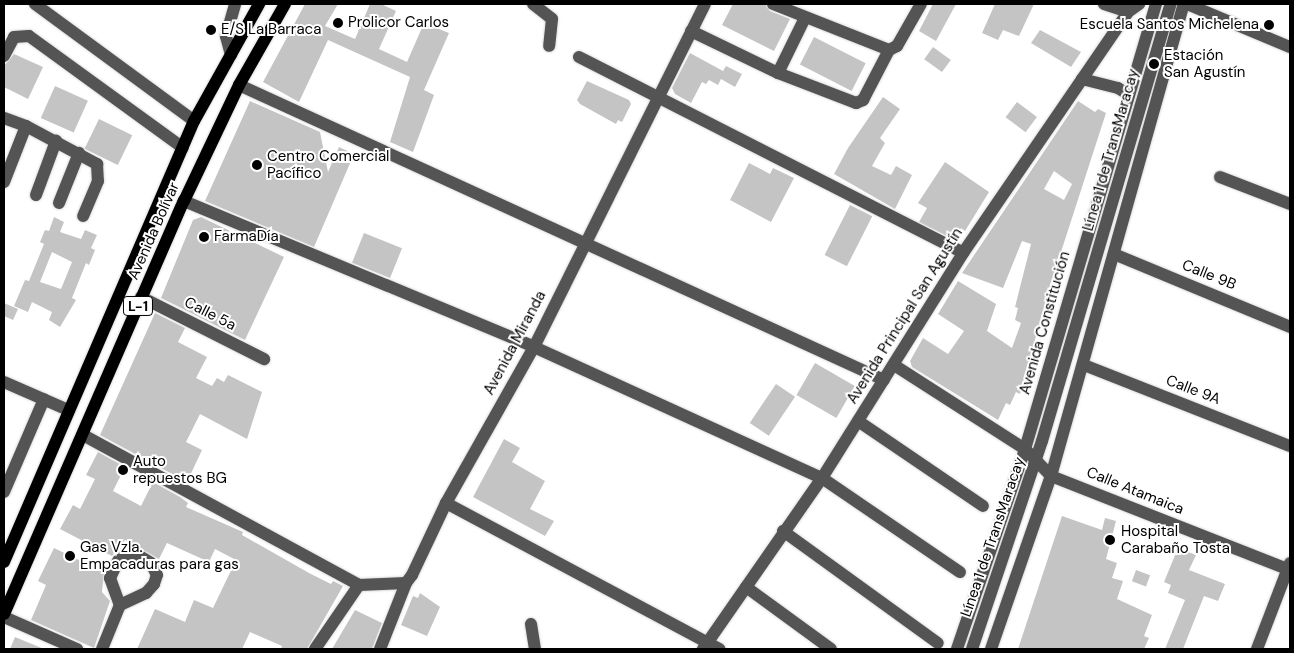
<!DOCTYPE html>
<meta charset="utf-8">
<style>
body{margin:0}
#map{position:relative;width:1294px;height:653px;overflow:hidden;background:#fff;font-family:"DM Sans",sans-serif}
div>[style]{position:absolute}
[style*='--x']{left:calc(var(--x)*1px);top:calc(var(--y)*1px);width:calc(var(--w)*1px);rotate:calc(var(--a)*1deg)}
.building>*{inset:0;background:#c4c4c4;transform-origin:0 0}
.roads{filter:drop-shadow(0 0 1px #dbdbdb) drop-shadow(0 0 1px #dbdbdb)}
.minor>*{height:12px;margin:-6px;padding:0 6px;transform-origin:6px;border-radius:6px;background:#545454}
.major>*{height:12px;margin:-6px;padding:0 6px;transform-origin:6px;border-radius:6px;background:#000}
.dots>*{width:14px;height:14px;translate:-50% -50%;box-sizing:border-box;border:2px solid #fff;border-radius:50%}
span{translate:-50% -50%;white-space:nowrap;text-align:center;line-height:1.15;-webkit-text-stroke:4px #fff;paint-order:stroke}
.shield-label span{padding:1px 4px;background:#fff;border:1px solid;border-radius:4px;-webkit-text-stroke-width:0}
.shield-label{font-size:14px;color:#000;font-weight:700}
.poi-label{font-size:15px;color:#000}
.left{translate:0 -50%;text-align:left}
.right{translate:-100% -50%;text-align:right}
.street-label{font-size:15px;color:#000}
.frame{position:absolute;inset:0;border:5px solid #000;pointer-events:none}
</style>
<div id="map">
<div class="building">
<i style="clip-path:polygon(305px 4px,338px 4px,325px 26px,355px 39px,370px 4px,381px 4px,396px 11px,379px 49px,407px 62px,424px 23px,449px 33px,424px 90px,434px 95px,413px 152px,390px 142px,410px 77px,328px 40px,299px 102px,263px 82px)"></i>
<i style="clip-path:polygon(733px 4px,765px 4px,770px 11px,790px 19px,774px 51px,722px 25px)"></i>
<i style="clip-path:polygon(933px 4px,956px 4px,936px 41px,919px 31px)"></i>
<i style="clip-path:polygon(995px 4px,1034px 4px,1019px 36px,1003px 30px,998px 40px,982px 33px)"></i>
<i style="clip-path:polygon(1040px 30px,1081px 52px,1071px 67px,1031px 43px)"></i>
<i style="left:814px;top:37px;width:58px;height:31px;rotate:27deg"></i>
<i style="left:933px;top:47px;width:22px;height:15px;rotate:36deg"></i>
<i style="clip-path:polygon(690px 53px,723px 71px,726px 66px,742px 74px,735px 87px,721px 79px,718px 85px,709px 80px,706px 84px,702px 82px,691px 103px,675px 94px,672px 88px)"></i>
<i style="clip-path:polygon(14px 54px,43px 67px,28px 99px,4px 87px,4px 66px)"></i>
<i style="clip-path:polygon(587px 81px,629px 100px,631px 104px,622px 122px,618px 120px,616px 124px,580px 104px,577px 100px)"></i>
<i style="left:55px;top:86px;width:36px;height:35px;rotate:24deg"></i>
<i style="clip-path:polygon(883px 97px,900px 109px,880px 138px,885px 143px,872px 166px,891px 175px,896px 166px,912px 175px,895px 209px,834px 174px,848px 148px)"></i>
<i style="clip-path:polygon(250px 101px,320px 132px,328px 172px,339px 147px,354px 154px,314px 247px,205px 201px)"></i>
<i style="clip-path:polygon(evenodd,1078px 101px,1095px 112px,1098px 109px,1106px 113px,1049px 289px,1020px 394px,1016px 392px,1010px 405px,1006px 403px,998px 420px,912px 367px,910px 361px,923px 338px,948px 354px,964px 331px,938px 314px,958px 281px,996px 304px,987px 331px,1012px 348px,1021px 323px,1015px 320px,1018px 308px,1015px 307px,1031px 244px,1022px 241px,1003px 288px,962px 273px,1078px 101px,1054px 171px,1072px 184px,1064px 200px,1044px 189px,1054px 171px)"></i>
<i style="left:1017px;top:102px;width:25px;height:19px;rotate:37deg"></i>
<i style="left:99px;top:119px;width:37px;height:33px;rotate:26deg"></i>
<i style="clip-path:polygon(945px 162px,989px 192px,965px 231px,961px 228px,955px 240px,919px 222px,927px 208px,918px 203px)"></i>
<i style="clip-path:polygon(749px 163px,770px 174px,773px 168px,794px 178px,771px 222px,730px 200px)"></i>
<i style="left:850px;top:205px;width:25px;height:56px;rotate:27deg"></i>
<i style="clip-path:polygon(evenodd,54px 217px,64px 222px,60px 232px,81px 239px,85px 230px,97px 235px,91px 248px,95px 250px,89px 265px,86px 263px,72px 298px,76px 300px,60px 327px,49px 320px,52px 312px,32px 302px,28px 312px,14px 306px,25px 280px,29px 281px,44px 244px,40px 242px,45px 230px,49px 231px,54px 217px,52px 252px,72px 262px,61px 289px,40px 282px,52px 252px)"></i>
<i style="clip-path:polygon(201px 217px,284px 257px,245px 340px,161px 298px,193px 220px)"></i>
<i style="left:364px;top:233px;width:41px;height:32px;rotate:22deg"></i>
<i style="clip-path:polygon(4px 303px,18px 309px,13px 320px,4px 316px)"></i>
<i style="clip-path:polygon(155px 313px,185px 328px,178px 342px,207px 357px,196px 378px,212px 386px,217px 378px,224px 382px,228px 375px,262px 392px,247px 439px,200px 414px,186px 442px,202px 450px,187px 482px,100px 435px)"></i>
<i style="left:815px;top:363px;width:46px;height:37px;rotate:30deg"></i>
<i style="left:776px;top:384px;width:23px;height:47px;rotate:34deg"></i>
<i style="clip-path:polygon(504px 439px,520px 448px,512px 462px,545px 481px,530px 509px,554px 521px,545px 536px,473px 497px)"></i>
<i style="clip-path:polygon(98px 452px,125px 467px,113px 491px,141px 506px,153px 482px,180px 497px,188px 503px,186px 507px,243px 532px,242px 535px,309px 573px,331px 584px,333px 581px,343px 586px,307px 649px,281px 649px,282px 646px,250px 632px,242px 649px,137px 649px,155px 609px,185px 622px,194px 600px,213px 608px,236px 560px,215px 549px,209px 562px,167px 543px,159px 559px,125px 540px,112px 556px,60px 529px,73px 505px,80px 509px,95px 479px,86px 475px)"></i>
<i style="clip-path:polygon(1062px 516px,1102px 530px,1105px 518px,1116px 521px,1106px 559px,1117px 563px,1112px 578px,1123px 581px,1117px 599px,1152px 615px,1144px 636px,1149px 638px,1144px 649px,1018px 649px)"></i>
<i style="clip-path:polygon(54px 548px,104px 572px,102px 592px,110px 601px,94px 648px,31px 620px,46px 585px,38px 581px)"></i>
<i style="clip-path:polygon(1178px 548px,1196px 555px,1189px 570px,1225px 584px,1218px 601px,1204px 596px,1183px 649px,1165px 649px,1185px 600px,1168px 593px,1171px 585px,1164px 582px)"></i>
<i style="left:1136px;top:570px;width:15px;height:12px;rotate:20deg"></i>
<i style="clip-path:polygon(420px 593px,440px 607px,427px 636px,401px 625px,413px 596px,418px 598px)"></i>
<i style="clip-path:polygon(355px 610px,382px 623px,372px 649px,332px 649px)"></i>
<i style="clip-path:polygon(15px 637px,44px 649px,10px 649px)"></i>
</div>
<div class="roads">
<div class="minor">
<i style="--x:35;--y:4;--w:197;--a:36.3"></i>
<i style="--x:533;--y:4;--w:24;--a:38"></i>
<i style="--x:552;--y:19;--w:27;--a:96"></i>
<i style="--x:773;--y:4;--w:125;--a:21.6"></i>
<i style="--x:889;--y:50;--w:9;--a:-27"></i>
<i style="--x:897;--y:46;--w:48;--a:-60.3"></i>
<i style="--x:1104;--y:4;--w:25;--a:18"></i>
<i style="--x:1187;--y:4;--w:112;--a:22.7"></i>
<i style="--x:691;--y:31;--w:97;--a:25.8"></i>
<i style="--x:778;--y:73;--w:84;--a:21"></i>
<i style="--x:856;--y:103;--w:8;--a:-23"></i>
<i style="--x:863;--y:100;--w:56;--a:-62.5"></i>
<i style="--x:231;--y:55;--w:20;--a:-105"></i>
<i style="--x:226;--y:36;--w:33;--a:-74"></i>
<i style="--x:4;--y:56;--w:21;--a:-62"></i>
<i style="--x:14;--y:37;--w:15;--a:-4"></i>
<i style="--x:29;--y:36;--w:190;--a:36"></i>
<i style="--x:579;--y:57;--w:431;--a:27"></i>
<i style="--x:778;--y:73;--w:61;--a:-63.9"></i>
<i style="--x:1082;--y:79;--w:37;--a:14"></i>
<i style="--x:1118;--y:88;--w:13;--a:32"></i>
<i style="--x:239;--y:85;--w:709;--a:24.58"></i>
<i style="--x:4;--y:118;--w:23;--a:20"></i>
<i style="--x:26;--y:126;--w:81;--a:28.2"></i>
<i style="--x:97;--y:164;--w:17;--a:87"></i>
<i style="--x:98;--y:181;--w:38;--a:113"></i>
<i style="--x:1220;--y:177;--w:75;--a:21.1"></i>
<i style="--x:4;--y:182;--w:60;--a:-68.6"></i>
<i style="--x:36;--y:195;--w:58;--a:-69.7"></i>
<i style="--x:184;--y:201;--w:379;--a:22.6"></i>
<i style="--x:534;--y:347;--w:316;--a:24.5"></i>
<i style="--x:822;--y:478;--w:167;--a:34.3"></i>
<i style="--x:59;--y:203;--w:54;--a:-68.2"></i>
<i style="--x:1114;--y:254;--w:191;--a:22.5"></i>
<i style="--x:141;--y:297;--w:138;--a:26.8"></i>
<i style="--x:894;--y:365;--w:156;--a:32.7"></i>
<i style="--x:1025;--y:449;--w:37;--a:46"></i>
<i style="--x:1051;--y:476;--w:257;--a:21.5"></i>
<i style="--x:1084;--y:365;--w:221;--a:21.5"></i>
<i style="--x:4;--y:382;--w:70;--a:23.6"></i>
<i style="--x:858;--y:421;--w:151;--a:34.2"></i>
<i style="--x:83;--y:435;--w:314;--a:28.5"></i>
<i style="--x:4;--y:492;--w:101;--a:-66.7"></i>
<i style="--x:446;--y:503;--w:310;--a:28.1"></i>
<i style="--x:783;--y:531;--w:191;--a:35.9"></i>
<i style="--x:746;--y:587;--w:105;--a:36.1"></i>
<i style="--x:4;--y:617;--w:80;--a:23.7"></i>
<i style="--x:531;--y:624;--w:25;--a:81"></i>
<i style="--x:102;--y:649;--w:48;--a:-67.8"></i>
<i style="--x:120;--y:605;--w:29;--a:-25"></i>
<i style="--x:146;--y:593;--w:12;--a:-48"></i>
<i style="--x:154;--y:584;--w:9;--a:-72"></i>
<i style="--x:157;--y:575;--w:13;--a:-117"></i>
<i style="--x:151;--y:563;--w:17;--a:-149"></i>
<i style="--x:136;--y:554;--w:9;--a:180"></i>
<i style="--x:127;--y:554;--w:11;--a:142"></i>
<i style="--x:118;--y:561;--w:19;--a:115"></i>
<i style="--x:110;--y:578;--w:29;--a:70"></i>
<i style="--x:315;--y:649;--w:78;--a:-55.5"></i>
<i style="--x:359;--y:585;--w:47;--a:-2.4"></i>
<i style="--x:406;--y:583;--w:10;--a:-53"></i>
<i style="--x:412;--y:575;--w:80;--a:-64.7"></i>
<i style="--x:446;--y:503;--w:179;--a:-60.6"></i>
<i style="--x:534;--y:347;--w:383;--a:-63.5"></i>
<i style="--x:380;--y:649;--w:71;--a:-68.5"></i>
<i style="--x:703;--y:649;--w:208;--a:-55.2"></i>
<i style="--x:822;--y:478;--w:266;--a:-57.9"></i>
<i style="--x:963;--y:253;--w:292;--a:-55.6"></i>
<i style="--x:1128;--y:12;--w:14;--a:-36"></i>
<i style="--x:957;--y:649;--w:211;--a:-71.2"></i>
<i style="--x:1025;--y:449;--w:464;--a:-73.6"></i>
<i style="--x:972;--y:649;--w:219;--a:-71.4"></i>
<i style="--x:1042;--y:441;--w:456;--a:-73.6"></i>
<i style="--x:991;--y:649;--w:183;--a:-70.9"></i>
<i style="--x:1051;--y:476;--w:490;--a:-74.3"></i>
<i style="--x:1257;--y:649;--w:92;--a:-69"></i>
</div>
<div class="major">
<i style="--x:4;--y:562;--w:480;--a:-66.7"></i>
<i style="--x:194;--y:121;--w:134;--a:-60.9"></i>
<i style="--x:4;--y:614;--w:451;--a:-66.5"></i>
<i style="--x:184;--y:201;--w:128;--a:-64.6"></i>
<i style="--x:239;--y:85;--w:93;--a:-60.4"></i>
</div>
</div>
<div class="dots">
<i style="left:338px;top:23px;background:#000"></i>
<i style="left:1269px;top:25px;background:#000"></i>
<i style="left:211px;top:30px;background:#000"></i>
<i style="left:1154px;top:64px;background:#000"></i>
<i style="left:257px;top:165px;background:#000"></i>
<i style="left:204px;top:237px;background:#000"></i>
<i style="left:123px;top:470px;background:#000"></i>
<i style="left:1110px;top:540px;background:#000"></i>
<i style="left:70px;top:556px;background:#000"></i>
</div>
<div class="shield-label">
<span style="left:138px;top:306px">L-1</span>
</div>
<div class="poi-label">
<span class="left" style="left:348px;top:23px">Prolicor Carlos</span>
<span class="right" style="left:1259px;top:25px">Escuela Santos Michelena</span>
<span class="left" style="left:221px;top:30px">E/S La Barraca</span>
<span class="left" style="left:1164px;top:64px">Estación<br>San Agustín</span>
<span class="left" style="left:267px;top:165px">Centro Comercial<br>Pacífico</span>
<span class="left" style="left:214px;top:237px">FarmaDía</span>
<span class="left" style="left:133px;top:470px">Auto<br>repuestos BG</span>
<span class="left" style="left:1121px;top:540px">Hospital<br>Carabaño Tosta</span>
<span class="left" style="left:80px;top:556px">Gas Vzla.<br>Empacaduras para gas</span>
</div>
<div class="street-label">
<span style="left:1111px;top:150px;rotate:-74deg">Línea 1 de TransMaracay</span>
<span style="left:154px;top:231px;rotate:-66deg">Avenida Bolívar</span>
<span style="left:1209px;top:275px;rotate:22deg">Calle 9B</span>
<span style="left:210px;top:314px;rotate:27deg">Calle 5a</span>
<span style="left:905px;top:316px;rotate:-58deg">Avenida Principal San Agustín</span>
<span style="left:1045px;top:323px;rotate:-74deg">Avenida Constitución</span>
<span style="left:515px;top:343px;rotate:-62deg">Avenida Miranda</span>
<span style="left:1193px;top:390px;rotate:21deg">Calle 9A</span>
<span style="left:1135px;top:491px;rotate:22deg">Calle Atamaica</span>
<span style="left:993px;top:537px;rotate:-71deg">Línea 1 de TransMaracay</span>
</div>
<div class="frame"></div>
</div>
